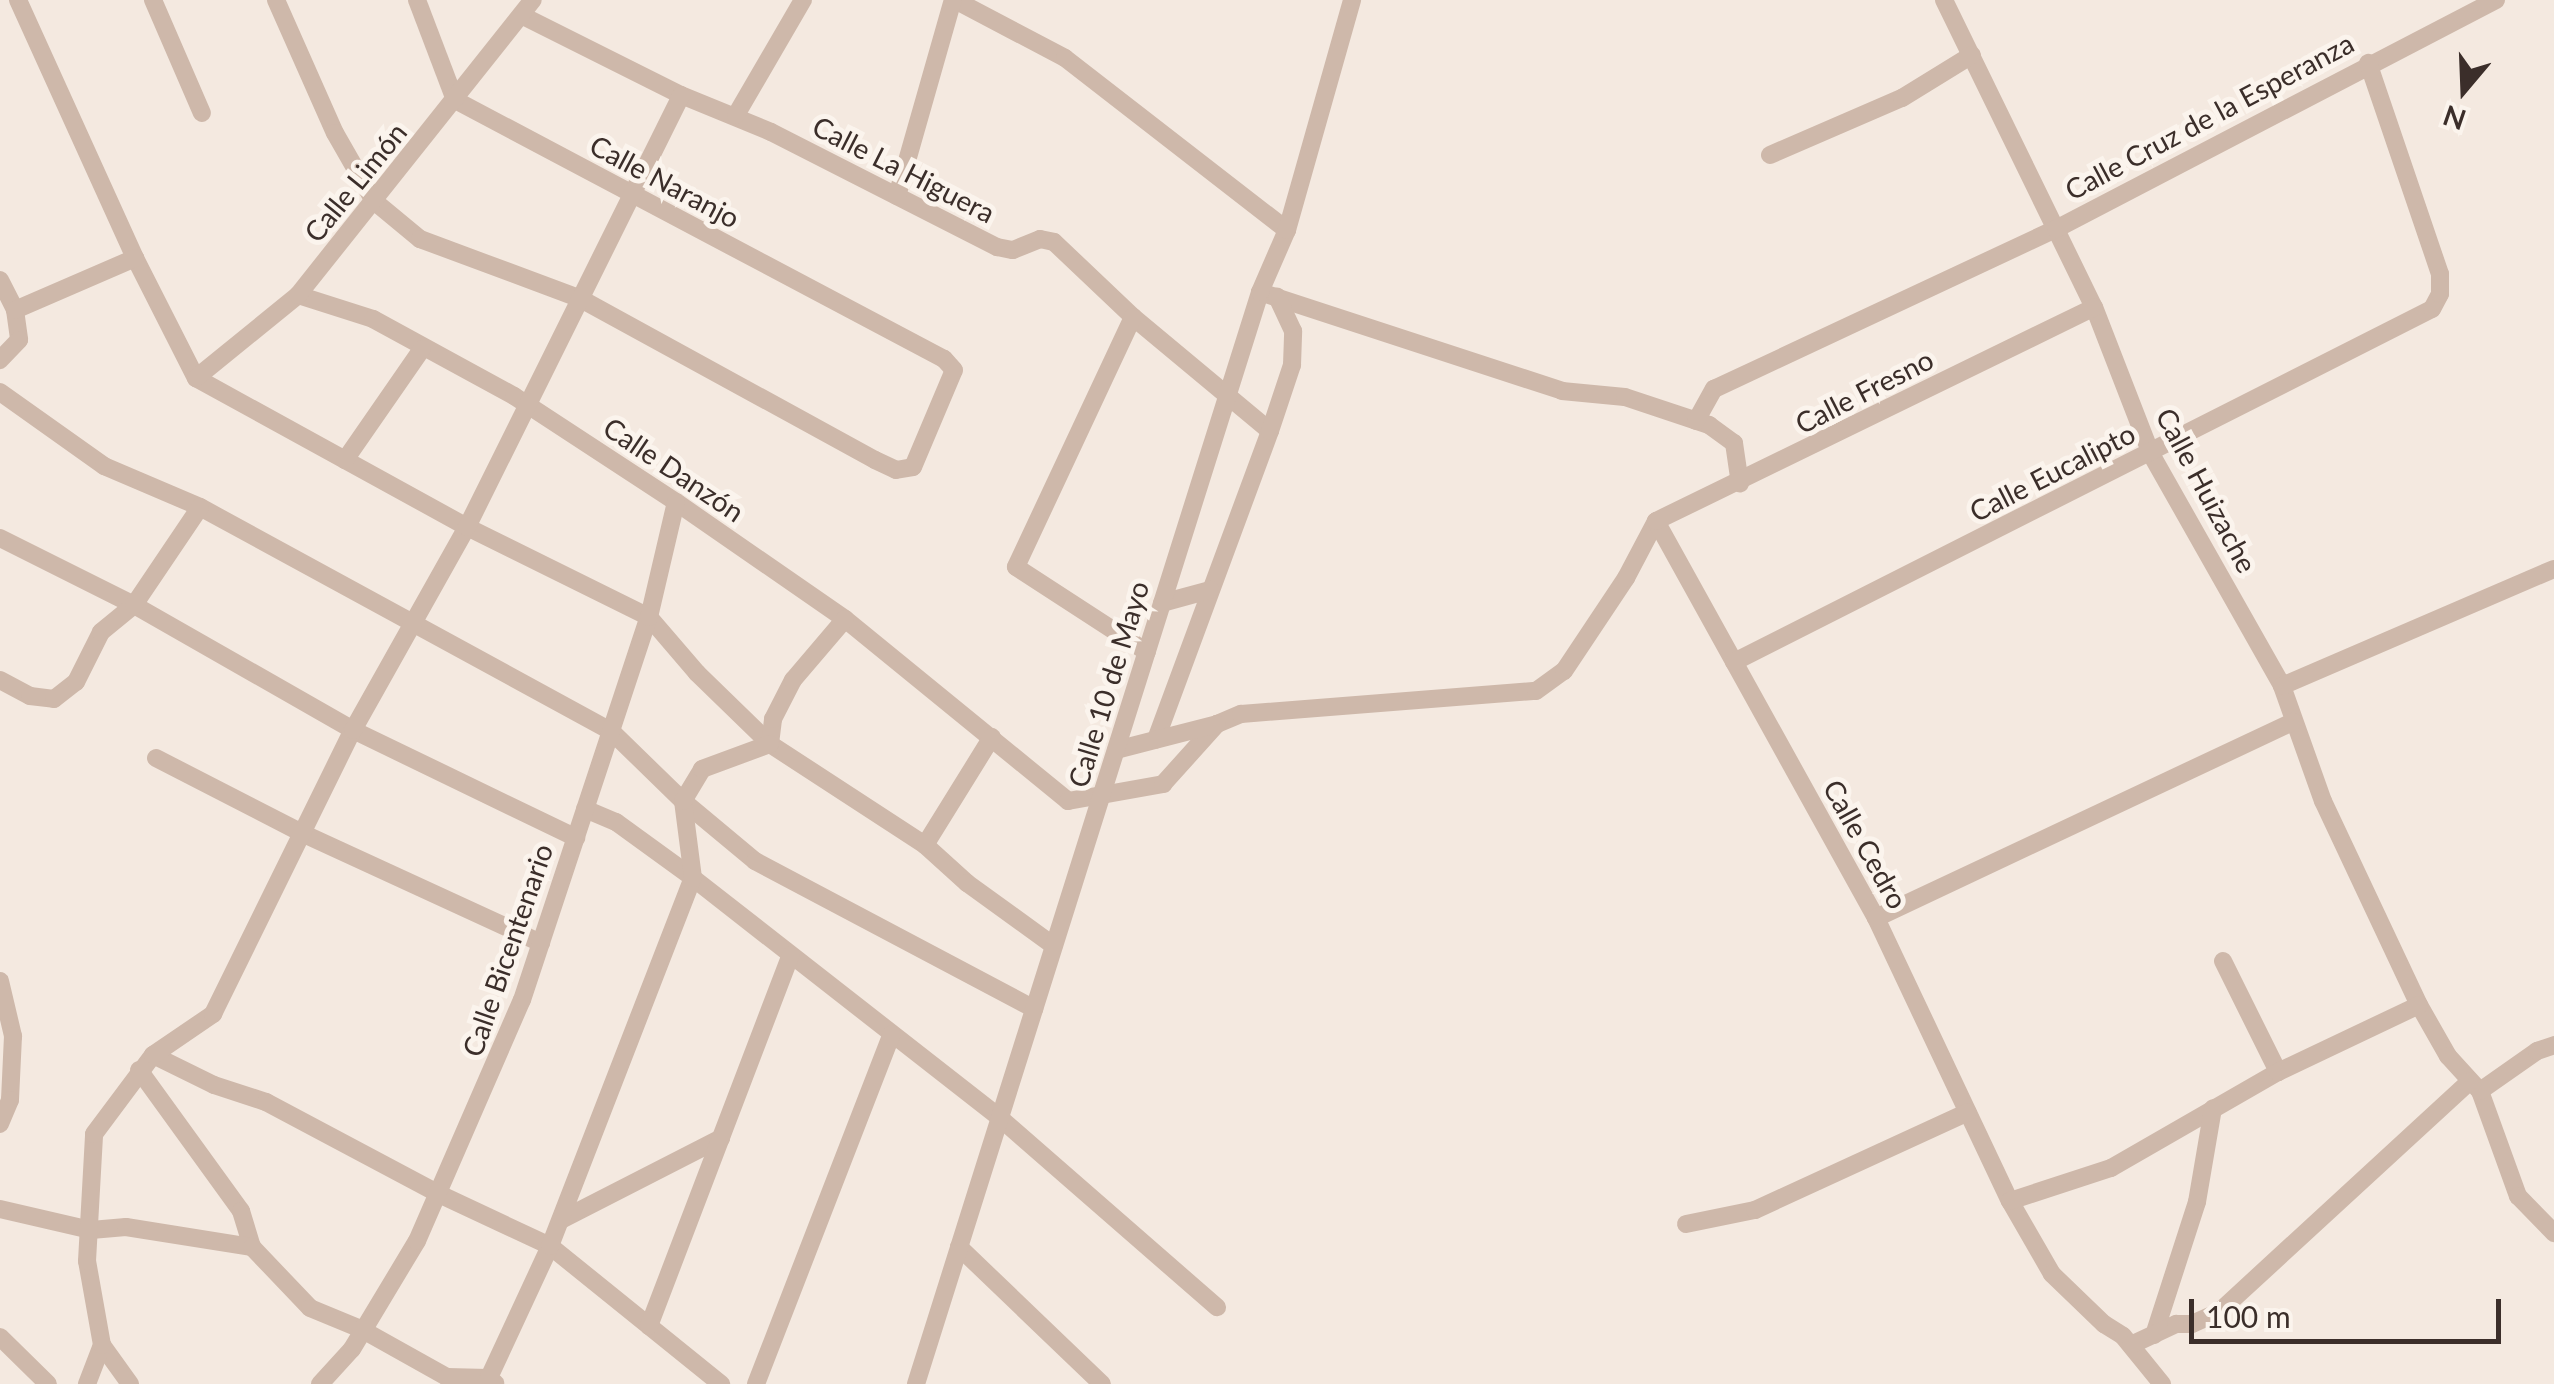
<!DOCTYPE html>
<meta charset="utf-8">
<style>
body{margin:0}
#map{position:relative;width:2554px;height:1384px;overflow:hidden;background:#f4e9e0;font-family:Lato,sans-serif}
div>[style]{position:absolute}
[style*='--x']{left:calc(var(--x)*1px);top:calc(var(--y)*1px);width:calc(var(--w)*1px);rotate:calc(var(--a)*1deg)}
.minor>*{height:18px;margin:-9px;padding:0 9px;transform-origin:9px;border-radius:9px;background:#ceb8aa}
span{translate:-50% -50%;white-space:nowrap;text-align:center;line-height:1.15;-webkit-text-stroke:10px #fbf4ed;paint-order:stroke}
.street-label{font-size:28px;color:#3b2e2a}
.north{position:absolute;left:2414px;top:40px;width:100px;height:100px;-webkit-text-stroke:8px #fbf4ed;paint-order:stroke;rotate:199deg;font-size:28px;font-weight:700;line-height:40px;text-align:center;color:#3b2e2a}
.north::after{content:'';display:block;margin:auto;width:35px;height:45px;background:#3b2e2a;clip-path:polygon(50% 0,100% 100%,50% 72%,0 100%)}
.scale{position:absolute;left:2189px;top:1299px;width:312px;height:45px;box-sizing:border-box;border:5px solid #3b2e2a;border-top:0;padding-left:12px;font-size:30px;line-height:35px;white-space:nowrap;color:#3b2e2a;-webkit-text-stroke:8px #fbf4ed;paint-order:stroke}
</style>
<div id="map">
<div class="minor">
<i style="--x:18;--y:0;--w:283;--a:65.6"></i>
<i style="--x:135;--y:258;--w:135;--a:63.1"></i>
<i style="--x:153;--y:0;--w:123;--a:66.6"></i>
<i style="--x:276;--y:0;--w:145;--a:66.1"></i>
<i style="--x:335;--y:133;--w:78;--a:60.2"></i>
<i style="--x:374;--y:201;--w:60;--a:39.6"></i>
<i style="--x:420;--y:239;--w:172;--a:20.4"></i>
<i style="--x:581;--y:299;--w:335;--a:28.7"></i>
<i style="--x:875;--y:460;--w:23;--a:25"></i>
<i style="--x:896;--y:470;--w:17;--a:-10"></i>
<i style="--x:913;--y:467;--w:105;--a:-67.1"></i>
<i style="--x:954;--y:370;--w:15;--a:-132"></i>
<i style="--x:944;--y:359;--w:553;--a:-152.09"></i>
<i style="--x:455;--y:100;--w:107;--a:-110.8"></i>
<i style="--x:955;--y:0;--w:124;--a:27.8"></i>
<i style="--x:1065;--y:58;--w:281;--a:37.8"></i>
<i style="--x:1944;--y:0;--w:342;--a:64"></i>
<i style="--x:2094;--y:307;--w:158;--a:68.8"></i>
<i style="--x:2151;--y:454;--w:266;--a:60.5"></i>
<i style="--x:2282;--y:686;--w:122;--a:70.4"></i>
<i style="--x:2323;--y:801;--w:225;--a:64.8"></i>
<i style="--x:2419;--y:1005;--w:59;--a:60.4"></i>
<i style="--x:2448;--y:1056;--w:47;--a:47.6"></i>
<i style="--x:2480;--y:1091;--w:112;--a:70.1"></i>
<i style="--x:2518;--y:1196;--w:52;--a:45.8"></i>
<i style="--x:523;--y:16;--w:177;--a:26.6"></i>
<i style="--x:681;--y:95;--w:97;--a:22.3"></i>
<i style="--x:771;--y:132;--w:254;--a:27"></i>
<i style="--x:997;--y:247;--w:16;--a:11"></i>
<i style="--x:1013;--y:250;--w:29;--a:-22"></i>
<i style="--x:1040;--y:239;--w:14;--a:12"></i>
<i style="--x:1054;--y:242;--w:109;--a:43.5"></i>
<i style="--x:1133;--y:317;--w:178;--a:39.8"></i>
<i style="--x:1270;--y:431;--w:329;--a:110.3"></i>
<i style="--x:736;--y:115;--w:133;--a:-59.8"></i>
<i style="--x:1770;--y:155;--w:144;--a:-23.4"></i>
<i style="--x:1902;--y:98;--w:82;--a:-31.6"></i>
<i style="--x:897;--y:196;--w:204;--a:-74.1"></i>
<i style="--x:0;--y:280;--w:34;--a:63"></i>
<i style="--x:15;--y:310;--w:30;--a:82"></i>
<i style="--x:19;--y:340;--w:28;--a:134"></i>
<i style="--x:1260;--y:292;--w:318;--a:18.1"></i>
<i style="--x:1562;--y:391;--w:63;--a:5.4"></i>
<i style="--x:1625;--y:397;--w:89;--a:18.4"></i>
<i style="--x:1709;--y:425;--w:31;--a:36"></i>
<i style="--x:1734;--y:443;--w:41;--a:81.7"></i>
<i style="--x:298;--y:295;--w:79;--a:17.7"></i>
<i style="--x:373;--y:319;--w:161;--a:28.6"></i>
<i style="--x:514;--y:396;--w:194;--a:33.2"></i>
<i style="--x:676;--y:502;--w:206;--a:34.7"></i>
<i style="--x:845;--y:619;--w:288;--a:39.2"></i>
<i style="--x:1068;--y:801;--w:97;--a:-10.1"></i>
<i style="--x:1163;--y:784;--w:81;--a:-48"></i>
<i style="--x:1217;--y:724;--w:26;--a:-23"></i>
<i style="--x:1241;--y:714;--w:296;--a:-4.5"></i>
<i style="--x:1536;--y:691;--w:34;--a:-36"></i>
<i style="--x:1564;--y:671;--w:112;--a:-56.3"></i>
<i style="--x:1626;--y:578;--w:64;--a:-62.2"></i>
<i style="--x:15;--y:310;--w:131;--a:-23.4"></i>
<i style="--x:1133;--y:317;--w:276;--a:115.1"></i>
<i style="--x:1016;--y:567;--w:156;--a:33"></i>
<i style="--x:196;--y:378;--w:309;--a:28.8"></i>
<i style="--x:467;--y:527;--w:203;--a:26.3"></i>
<i style="--x:649;--y:617;--w:74;--a:49.4"></i>
<i style="--x:697;--y:673;--w:102;--a:44.2"></i>
<i style="--x:770;--y:744;--w:185;--a:33.1"></i>
<i style="--x:925;--y:845;--w:57;--a:42.1"></i>
<i style="--x:967;--y:883;--w:107;--a:35.9"></i>
<i style="--x:196;--y:378;--w:132;--a:-39.1"></i>
<i style="--x:298;--y:295;--w:377;--a:-51.5"></i>
<i style="--x:0;--y:392;--w:128;--a:35.4"></i>
<i style="--x:104;--y:466;--w:104;--a:23.1"></i>
<i style="--x:200;--y:507;--w:468;--a:28.6"></i>
<i style="--x:611;--y:731;--w:100;--a:44.2"></i>
<i style="--x:683;--y:801;--w:94;--a:39.8"></i>
<i style="--x:755;--y:861;--w:316;--a:27.9"></i>
<i style="--x:1696;--y:421;--w:37;--a:-61"></i>
<i style="--x:1714;--y:389;--w:378;--a:-25.1"></i>
<i style="--x:2056;--y:229;--w:496;--a:-27.5"></i>
<i style="--x:1270;--y:431;--w:70;--a:-71.6"></i>
<i style="--x:1292;--y:365;--w:34;--a:-88"></i>
<i style="--x:1293;--y:331;--w:38;--a:-115"></i>
<i style="--x:345;--y:460;--w:135;--a:-55.3"></i>
<i style="--x:1656;--y:521;--w:454;--a:61"></i>
<i style="--x:1876;--y:918;--w:313;--a:64.7"></i>
<i style="--x:2010;--y:1201;--w:84;--a:60.1"></i>
<i style="--x:2052;--y:1274;--w:72;--a:43.9"></i>
<i style="--x:2104;--y:1324;--w:22;--a:32"></i>
<i style="--x:2123;--y:1336;--w:62;--a:50.9"></i>
<i style="--x:1656;--y:521;--w:487;--a:-26"></i>
<i style="--x:0;--y:538;--w:150;--a:26.6"></i>
<i style="--x:134;--y:605;--w:252;--a:29.7"></i>
<i style="--x:353;--y:730;--w:248;--a:25.8"></i>
<i style="--x:1162;--y:603;--w:50;--a:-15.2"></i>
<i style="--x:1734;--y:662;--w:782;--a:-26.83"></i>
<i style="--x:2432;--y:309;--w:17;--a:-62"></i>
<i style="--x:2440;--y:294;--w:20;--a:-90"></i>
<i style="--x:2440;--y:274;--w:223;--a:-108.8"></i>
<i style="--x:0;--y:680;--w:34;--a:28"></i>
<i style="--x:30;--y:696;--w:24;--a:7"></i>
<i style="--x:54;--y:699;--w:28;--a:-38"></i>
<i style="--x:76;--y:682;--w:56;--a:-63.4"></i>
<i style="--x:101;--y:632;--w:43;--a:-39.3"></i>
<i style="--x:134;--y:605;--w:118;--a:-56"></i>
<i style="--x:2282;--y:686;--w:296;--a:-23.3"></i>
<i style="--x:770;--y:744;--w:25;--a:-83"></i>
<i style="--x:773;--y:719;--w:44;--a:-62.9"></i>
<i style="--x:793;--y:680;--w:80;--a:-49.6"></i>
<i style="--x:1116;--y:750;--w:104;--a:-14.4"></i>
<i style="--x:156;--y:758;--w:166;--a:27.2"></i>
<i style="--x:304;--y:834;--w:261;--a:24.7"></i>
<i style="--x:585;--y:809;--w:34;--a:23"></i>
<i style="--x:616;--y:822;--w:95;--a:36"></i>
<i style="--x:693;--y:878;--w:390;--a:38"></i>
<i style="--x:1000;--y:1118;--w:288;--a:41.1"></i>
<i style="--x:925;--y:845;--w:127;--a:-58.2"></i>
<i style="--x:1876;--y:918;--w:461;--a:-25.2"></i>
<i style="--x:2223;--y:961;--w:124;--a:63.6"></i>
<i style="--x:0;--y:981;--w:57;--a:76.7"></i>
<i style="--x:13;--y:1036;--w:64;--a:92.7"></i>
<i style="--x:10;--y:1100;--w:26;--a:113"></i>
<i style="--x:153;--y:1055;--w:68;--a:26.2"></i>
<i style="--x:214;--y:1085;--w:55;--a:18.1"></i>
<i style="--x:266;--y:1102;--w:196;--a:28"></i>
<i style="--x:439;--y:1194;--w:123;--a:25.1"></i>
<i style="--x:550;--y:1246;--w:220;--a:38.9"></i>
<i style="--x:139;--y:1070;--w:174;--a:54.1"></i>
<i style="--x:241;--y:1211;--w:38;--a:73"></i>
<i style="--x:2480;--y:1091;--w:70;--a:-35.1"></i>
<i style="--x:2537;--y:1051;--w:18;--a:-19"></i>
<i style="--x:2010;--y:1201;--w:106;--a:-18.1"></i>
<i style="--x:2111;--y:1168;--w:193;--a:-29.9"></i>
<i style="--x:2278;--y:1072;--w:156;--a:-25.4"></i>
<i style="--x:0;--y:1209;--w:93;--a:13"></i>
<i style="--x:91;--y:1230;--w:35;--a:-5"></i>
<i style="--x:126;--y:1227;--w:128;--a:9"></i>
<i style="--x:252;--y:1247;--w:84;--a:46.4"></i>
<i style="--x:310;--y:1308;--w:55;--a:22.4"></i>
<i style="--x:361;--y:1329;--w:98;--a:29.2"></i>
<i style="--x:447;--y:1377;--w:41;--a:1.4"></i>
<i style="--x:488;--y:1378;--w:9;--a:36"></i>
<i style="--x:561;--y:1220;--w:180;--a:-27.1"></i>
<i style="--x:1686;--y:1224;--w:70;--a:-11.5"></i>
<i style="--x:1755;--y:1210;--w:234;--a:-24.7"></i>
<i style="--x:959;--y:1247;--w:198;--a:43.8"></i>
<i style="--x:649;--y:1326;--w:397;--a:-69.1"></i>
<i style="--x:2154;--y:1335;--w:140;--a:-72.1"></i>
<i style="--x:2197;--y:1202;--w:95;--a:-80.3"></i>
<i style="--x:0;--y:1337;--w:67;--a:44.4"></i>
<i style="--x:102;--y:1345;--w:48;--a:54.3"></i>
<i style="--x:2131;--y:1345;--w:50;--a:-25"></i>
<i style="--x:2176;--y:1324;--w:16;--a:0"></i>
<i style="--x:2192;--y:1324;--w:30;--a:-24"></i>
<i style="--x:2219;--y:1312;--w:341;--a:-42.6"></i>
<i style="--x:87;--y:1384;--w:42;--a:-69"></i>
<i style="--x:102;--y:1345;--w:85;--a:-100.1"></i>
<i style="--x:87;--y:1261;--w:127;--a:-86.8"></i>
<i style="--x:94;--y:1134;--w:99;--a:-53.2"></i>
<i style="--x:153;--y:1055;--w:73;--a:-34.3"></i>
<i style="--x:213;--y:1014;--w:317;--a:-63.8"></i>
<i style="--x:353;--y:730;--w:233;--a:-60.7"></i>
<i style="--x:467;--y:527;--w:482;--a:-63.6"></i>
<i style="--x:320;--y:1384;--w:47;--a:-47.6"></i>
<i style="--x:352;--y:1349;--w:126;--a:-59"></i>
<i style="--x:417;--y:1241;--w:263;--a:-66.5"></i>
<i style="--x:522;--y:1000;--w:404;--a:-71.7"></i>
<i style="--x:649;--y:617;--w:118;--a:-76.8"></i>
<i style="--x:486;--y:1384;--w:152;--a:-65.1"></i>
<i style="--x:550;--y:1246;--w:395;--a:-68.8"></i>
<i style="--x:693;--y:878;--w:78;--a:-97.4"></i>
<i style="--x:683;--y:801;--w:37;--a:-59"></i>
<i style="--x:702;--y:769;--w:72;--a:-20.2"></i>
<i style="--x:756;--y:1384;--w:375;--a:-68.8"></i>
<i style="--x:916;--y:1384;--w:1145;--a:-72.51"></i>
<i style="--x:1260;--y:292;--w:68;--a:-66.5"></i>
<i style="--x:1287;--y:230;--w:239;--a:-74.2"></i>
</div>
<div class="street-label">
<span style="left:2209px;top:116px;rotate:-28deg">Calle Cruz de la Esperanza</span>
<span style="left:904px;top:169px;rotate:27deg">Calle La Higuera</span>
<span style="left:665px;top:181px;rotate:28deg">Calle Naranjo</span>
<span style="left:355px;top:182px;rotate:-51deg">Calle Limón</span>
<span style="left:1864px;top:391px;rotate:-27deg">Calle Fresno</span>
<span style="left:674px;top:469px;rotate:34deg">Calle Danzón</span>
<span style="left:2052px;top:472px;rotate:-27deg">Calle Eucalipto</span>
<span style="left:2207px;top:490px;rotate:62deg">Calle Huizache</span>
<span style="left:1108px;top:684px;rotate:-73deg">Calle 10 de Mayo</span>
<span style="left:1866px;top:844px;rotate:61deg">Calle Cedro</span>
<span style="left:507px;top:950px;rotate:-71deg">Calle Bicentenario</span>
</div>
<div class="north">N</div>
<div class="scale">100 m</div>
</div>
